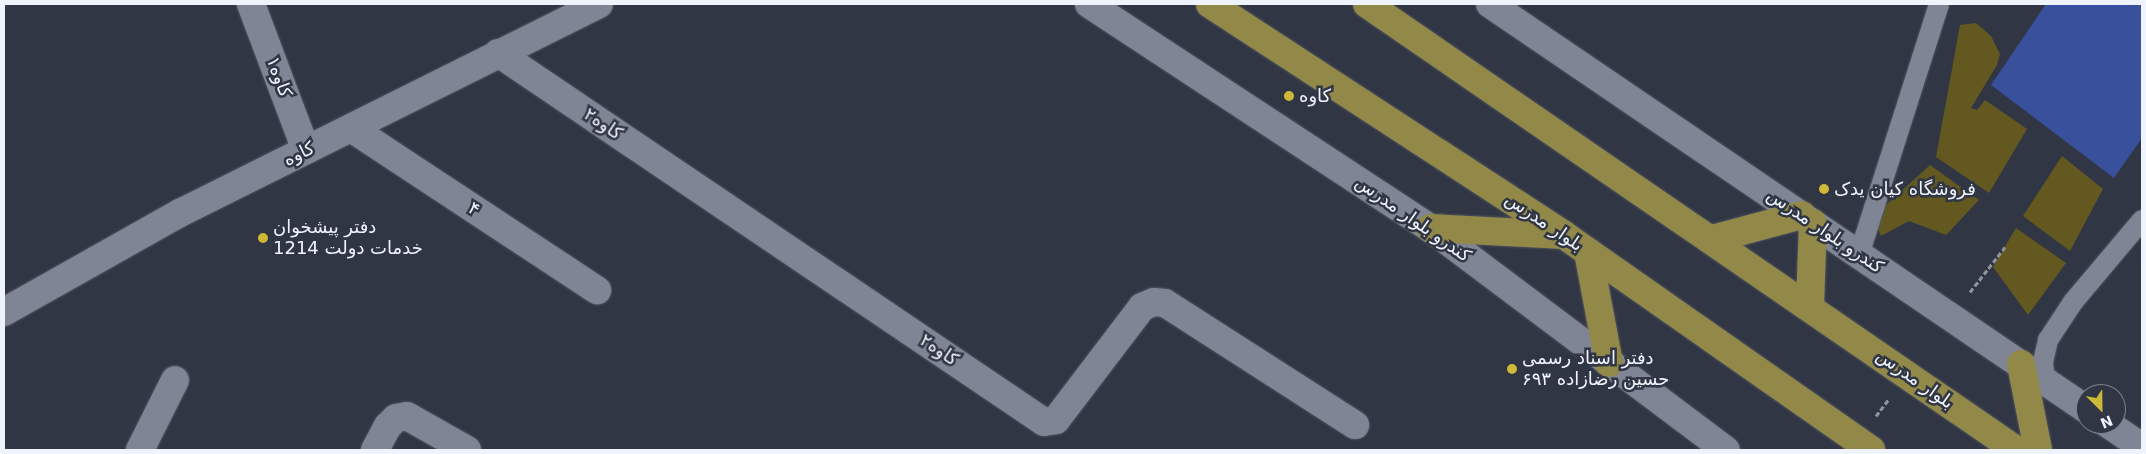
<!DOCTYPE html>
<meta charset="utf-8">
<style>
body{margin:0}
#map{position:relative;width:2146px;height:454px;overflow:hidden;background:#303643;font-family:"DejaVu Sans","Noto Sans Arabic",sans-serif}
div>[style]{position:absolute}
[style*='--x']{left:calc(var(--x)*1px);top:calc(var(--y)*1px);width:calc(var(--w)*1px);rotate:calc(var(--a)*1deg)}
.green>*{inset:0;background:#635920}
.building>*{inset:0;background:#39509c}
.path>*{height:3px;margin-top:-1.5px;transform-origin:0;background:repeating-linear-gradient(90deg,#8e939e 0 5px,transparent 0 7.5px)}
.roads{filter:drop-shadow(0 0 1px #505560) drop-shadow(0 0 1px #505560)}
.service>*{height:20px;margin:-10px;padding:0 10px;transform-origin:10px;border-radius:10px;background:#7f8595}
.minor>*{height:28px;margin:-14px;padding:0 14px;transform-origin:14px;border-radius:14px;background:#7f8595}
.tertiary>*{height:28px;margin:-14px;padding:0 14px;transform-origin:14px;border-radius:14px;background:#7f8595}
.secondary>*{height:28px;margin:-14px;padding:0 14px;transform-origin:14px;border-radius:14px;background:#7f8595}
.primary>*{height:28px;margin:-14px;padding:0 14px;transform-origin:14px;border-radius:14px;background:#928949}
.dots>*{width:14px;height:14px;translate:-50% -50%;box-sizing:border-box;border:2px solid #303643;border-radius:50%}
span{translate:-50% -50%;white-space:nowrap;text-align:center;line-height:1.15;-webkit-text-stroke:5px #303643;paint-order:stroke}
.street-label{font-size:18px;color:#eff3fc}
.poi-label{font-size:18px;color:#eff3fc}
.left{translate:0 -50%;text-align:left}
.frame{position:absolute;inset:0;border:5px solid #eff3fc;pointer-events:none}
.north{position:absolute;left:2076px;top:384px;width:50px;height:50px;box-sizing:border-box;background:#303643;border:1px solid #7c828d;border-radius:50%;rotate:157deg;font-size:14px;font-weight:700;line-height:20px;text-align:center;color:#eff3fc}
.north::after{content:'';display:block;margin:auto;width:18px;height:22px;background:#ceb837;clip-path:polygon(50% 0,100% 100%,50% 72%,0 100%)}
</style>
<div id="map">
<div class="green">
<i style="clip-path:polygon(1976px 23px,1991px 36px,2000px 54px,1997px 65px,1971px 108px,1977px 110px,1985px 100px,2027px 129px,1989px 193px,1936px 157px,1960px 25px)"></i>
<i style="clip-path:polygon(2062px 156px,2103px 189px,2070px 251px,2023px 216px)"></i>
<i style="clip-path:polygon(1930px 165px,1979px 200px,1946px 235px,1909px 221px,1881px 236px,1873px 217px)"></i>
<i style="clip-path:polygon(2016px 228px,2066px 263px,2028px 315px,1993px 267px)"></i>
</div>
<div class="building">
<i style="clip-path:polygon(2046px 4px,2142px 4px,2142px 138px,2114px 178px,1991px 85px)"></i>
</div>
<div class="path">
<i style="--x:1970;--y:292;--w:57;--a:-52.1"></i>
<i style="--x:1876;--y:416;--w:21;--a:-53"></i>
</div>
<div class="roads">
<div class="service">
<i style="--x:1859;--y:255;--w:263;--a:-72.3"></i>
<i style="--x:2045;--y:381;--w:19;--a:-96"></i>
<i style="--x:2043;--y:362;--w:23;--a:-77"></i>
<i style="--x:2048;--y:340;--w:45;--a:-56.7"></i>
<i style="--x:2073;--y:302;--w:107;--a:-49.9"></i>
</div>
<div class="minor">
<i style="--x:251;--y:4;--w:156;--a:69.4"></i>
<i style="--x:498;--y:53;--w:659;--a:34.05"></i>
<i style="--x:1044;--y:422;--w:12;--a:-9"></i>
<i style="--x:1056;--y:420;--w:142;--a:-52.7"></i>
<i style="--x:1142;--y:307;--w:13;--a:-23"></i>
<i style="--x:1154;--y:302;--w:11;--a:5"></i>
<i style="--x:1165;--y:303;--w:226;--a:32.7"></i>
<i style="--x:351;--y:128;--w:295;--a:33.4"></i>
<i style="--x:140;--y:450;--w:78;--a:-63.4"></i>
<i style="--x:375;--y:450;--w:27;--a:-62"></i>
<i style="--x:388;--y:426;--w:11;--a:-45"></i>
<i style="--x:396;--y:418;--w:11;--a:-10"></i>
<i style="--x:407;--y:416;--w:69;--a:29.5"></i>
</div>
<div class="tertiary">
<i style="--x:4;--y:312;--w:202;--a:-29.4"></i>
<i style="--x:180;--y:213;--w:468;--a:-26.5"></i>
</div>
<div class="secondary">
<i style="--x:1089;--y:4;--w:408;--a:33.3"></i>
<i style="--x:1430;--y:228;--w:370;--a:36.9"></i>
<i style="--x:1490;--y:4;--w:721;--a:34.2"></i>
<i style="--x:2108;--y:424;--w:41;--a:34.1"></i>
</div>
<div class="primary">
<i style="--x:1210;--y:4;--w:423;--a:33.1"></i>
<i style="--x:1564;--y:235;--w:375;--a:35"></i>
<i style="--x:1367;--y:4;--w:787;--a:34.5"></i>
<i style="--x:1430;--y:228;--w:134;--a:3"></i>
<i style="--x:1712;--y:239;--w:93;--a:-14.9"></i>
<i style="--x:1588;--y:252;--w:113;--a:79.3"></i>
<i style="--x:1810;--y:305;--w:82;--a:-87.9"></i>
<i style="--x:2021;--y:364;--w:88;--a:78.8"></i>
</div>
</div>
<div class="dots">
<i style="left:1289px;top:96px;background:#ceb837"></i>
<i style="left:1824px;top:189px;background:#ceb837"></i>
<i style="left:263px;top:238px;background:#ceb837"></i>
<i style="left:1512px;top:369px;background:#ceb837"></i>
</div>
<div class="street-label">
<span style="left:279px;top:77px;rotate:70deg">کاوه۱</span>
<span style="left:603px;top:124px;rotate:34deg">کاوه۲</span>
<span style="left:299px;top:154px;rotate:-26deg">کاوه</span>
<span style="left:474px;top:209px;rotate:33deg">۴</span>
<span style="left:1413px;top:219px;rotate:35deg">کندرو بلوار مدرس</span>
<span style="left:1544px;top:222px;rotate:34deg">بلوار مدرس</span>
<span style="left:1825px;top:231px;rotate:34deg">کندرو بلوار مدرس</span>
<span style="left:939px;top:350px;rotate:34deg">کاوه۲</span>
<span style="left:1915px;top:379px;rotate:35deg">بلوار مدرس</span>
</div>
<div class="poi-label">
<span class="left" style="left:1299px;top:96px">کاوه</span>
<span class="left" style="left:1834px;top:189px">فروشگاه کیان یدک</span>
<span class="left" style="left:273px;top:238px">دفتر پیشخوان<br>خدمات دولت 1214</span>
<span class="left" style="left:1522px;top:369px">دفتر اسناد رسمی<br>۶۹۳ حسین رضازاده</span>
</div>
<div class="frame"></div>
<div class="north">N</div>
</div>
